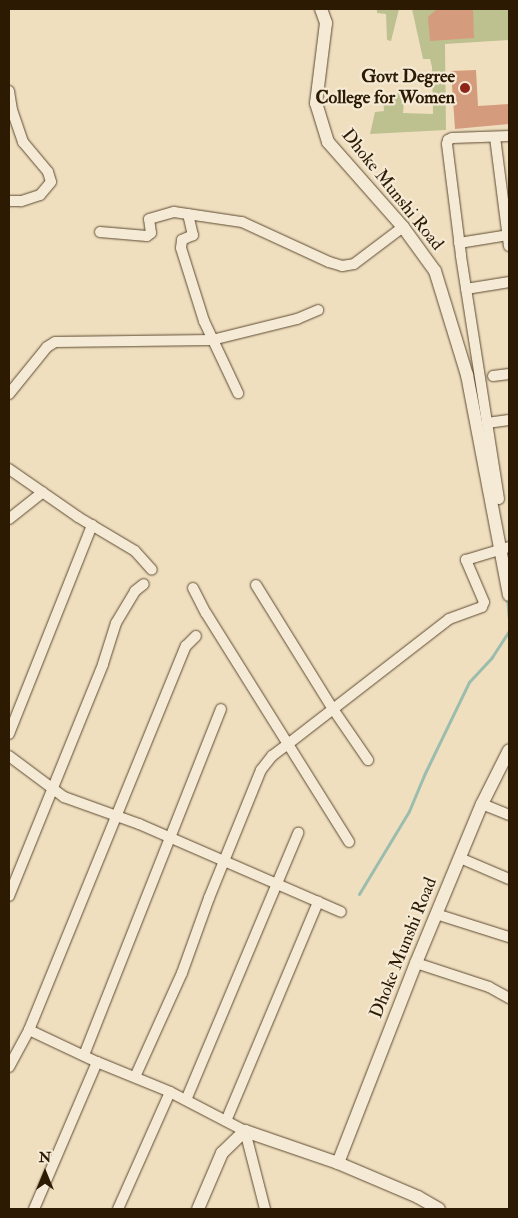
<!DOCTYPE html>
<style>
body{margin:0}
#map{position:relative;width:518px;height:1218px;overflow:hidden;background:#f0dfbf;font-family:"IM FELL Double Pica",serif}
div>[style]{position:absolute}
[style*='--x']{left:calc(var(--x)*1px);top:calc(var(--y)*1px);width:calc(var(--w)*1px);rotate:calc(var(--a)*1deg)}
.green>*{inset:0;background:#bdc190}
.stream>*{height:3px;margin:-1.5px;padding:0 1.5px;transform-origin:1.5px;border-radius:1.5px;background:#9bbdae}
.building>*{inset:0;background:#d59b7d}
.roads{filter:drop-shadow(0 0 1px #5d4b32) drop-shadow(0 0 1px #5d4b32)}
.minor>*{height:10px;margin:-5px;padding:0 5px;transform-origin:5px;border-radius:5px;background:#f5ead5}
.tertiary>*{height:12px;margin:-6px;padding:0 6px;transform-origin:6px;border-radius:6px;background:#f5ead5}
.dots>*{width:14px;height:14px;translate:-50% -50%;box-sizing:border-box;border:2px solid #f5ead5;border-radius:50%}
span{translate:-50% -50%;white-space:nowrap;text-align:center;line-height:1.15;-webkit-text-stroke:4.5px #f5ead5;paint-order:stroke}
.poi-label{font-size:18px;color:#2c1a03;font-weight:700}
.right{translate:-100% -50%;text-align:right}
.street-label{font-size:18px;color:#2c1a03}
.frame{position:absolute;inset:0;border:10px solid #2c1a03;pointer-events:none}
.north{position:absolute;left:20px;top:1148px;width:50px;height:50px;-webkit-text-stroke:4px #f5ead5;paint-order:stroke;rotate:0deg;font-size:14px;font-weight:700;line-height:20px;text-align:center;color:#2c1a03}
.north::after{content:'';display:block;margin:auto;width:18px;height:22px;background:#2c1a03;clip-path:polygon(50% 0,100% 100%,50% 72%,0 100%)}
</style>
<div id="map">
<div class="green">
<i style="clip-path:polygon(377px 9px,399px 9px,391px 41px,387px 40px,386px 14px,377px 13px)"></i>
<i style="clip-path:polygon(412px 9px,509px 9px,509px 40px,445px 44px,446px 130px,370px 134px,375px 112px,384px 111px,383px 100px,393px 101px,393px 94px,405px 93px,403px 113px,433px 114px,432px 67px,430px 59px,423px 59px)"></i>
</div>
<div class="stream">
<i style="--x:507;--y:597;--w:21;--a:85"></i>
<i style="--x:359;--y:894;--w:97;--a:-58.9"></i>
<i style="--x:409;--y:811;--w:41;--a:-67.2"></i>
<i style="--x:425;--y:773;--w:101;--a:-64.2"></i>
<i style="--x:469;--y:682;--w:34;--a:-47"></i>
<i style="--x:492;--y:657;--w:31;--a:-57"></i>
</div>
<div class="building">
<i style="clip-path:polygon(437px 9px,473px 9px,474px 38px,430px 41px,428px 17px)"></i>
<i style="clip-path:polygon(476px 70px,478px 106px,509px 104px,509px 124px,455px 129px,451px 71px)"></i>
</div>
<div class="roads">
<div class="minor">
<i style="--x:9;--y:91;--w:19;--a:81"></i>
<i style="--x:12;--y:110;--w:34;--a:71"></i>
<i style="--x:23;--y:142;--w:39;--a:50"></i>
<i style="--x:48;--y:172;--w:10;--a:73"></i>
<i style="--x:51;--y:182;--w:17;--a:130"></i>
<i style="--x:40;--y:195;--w:20;--a:162"></i>
<i style="--x:21;--y:201;--w:12;--a:180"></i>
<i style="--x:495;--y:137;--w:110;--a:82.7"></i>
<i style="--x:188;--y:214;--w:22;--a:77"></i>
<i style="--x:193;--y:235;--w:12;--a:156"></i>
<i style="--x:182;--y:240;--w:8;--a:97"></i>
<i style="--x:181;--y:248;--w:77;--a:72.5"></i>
<i style="--x:204;--y:321;--w:80;--a:64.7"></i>
<i style="--x:100;--y:232;--w:47;--a:4.9"></i>
<i style="--x:147;--y:236;--w:5;--a:-37"></i>
<i style="--x:151;--y:233;--w:14;--a:-98"></i>
<i style="--x:149;--y:219;--w:26;--a:-16"></i>
<i style="--x:174;--y:212;--w:69;--a:8.4"></i>
<i style="--x:242;--y:222;--w:96;--a:24.7"></i>
<i style="--x:329;--y:262;--w:14;--a:17"></i>
<i style="--x:342;--y:266;--w:12;--a:-9"></i>
<i style="--x:354;--y:264;--w:61;--a:-37.1"></i>
<i style="--x:459;--y:243;--w:51;--a:-9.1"></i>
<i style="--x:466;--y:289;--w:44;--a:-9.2"></i>
<i style="--x:493;--y:376;--w:16;--a:-7"></i>
<i style="--x:9;--y:394;--w:60;--a:-51"></i>
<i style="--x:47;--y:347;--w:9;--a:-32"></i>
<i style="--x:55;--y:342;--w:157;--a:-0.7"></i>
<i style="--x:212;--y:340;--w:88;--a:-13.9"></i>
<i style="--x:297;--y:319;--w:23;--a:-23"></i>
<i style="--x:487;--y:423;--w:22;--a:-8"></i>
<i style="--x:9;--y:469;--w:84;--a:34.8"></i>
<i style="--x:78;--y:517;--w:66;--a:30.8"></i>
<i style="--x:135;--y:551;--w:25;--a:48"></i>
<i style="--x:499;--y:499;--w:247;--a:-98.9"></i>
<i style="--x:461;--y:255;--w:112;--a:-97.2"></i>
<i style="--x:447;--y:144;--w:4;--a:-76"></i>
<i style="--x:448;--y:140;--w:4;--a:-27"></i>
<i style="--x:452;--y:138;--w:57;--a:-2"></i>
<i style="--x:9;--y:519;--w:43;--a:-38.5"></i>
<i style="--x:256;--y:585;--w:146;--a:58.2"></i>
<i style="--x:333;--y:709;--w:62;--a:55.5"></i>
<i style="--x:193;--y:588;--w:28;--a:63"></i>
<i style="--x:206;--y:613;--w:270;--a:58"></i>
<i style="--x:9;--y:734;--w:225;--a:-68.3"></i>
<i style="--x:9;--y:756;--w:69;--a:36.7"></i>
<i style="--x:64;--y:797;--w:80;--a:19.8"></i>
<i style="--x:139;--y:824;--w:220;--a:23.5"></i>
<i style="--x:482;--y:804;--w:29;--a:22"></i>
<i style="--x:460;--y:858;--w:53;--a:23.2"></i>
<i style="--x:9;--y:896;--w:250;--a:-67.9"></i>
<i style="--x:103;--y:664;--w:43;--a:-72.4"></i>
<i style="--x:116;--y:623;--w:37;--a:-59"></i>
<i style="--x:135;--y:591;--w:11;--a:-38"></i>
<i style="--x:436;--y:914;--w:77;--a:17.5"></i>
<i style="--x:416;--y:963;--w:77;--a:18.2"></i>
<i style="--x:489;--y:987;--w:23;--a:29"></i>
<i style="--x:29;--y:1030;--w:415;--a:-67.8"></i>
<i style="--x:186;--y:646;--w:14;--a:-45"></i>
<i style="--x:84;--y:1055;--w:372;--a:-68.4"></i>
<i style="--x:9;--y:1067;--w:42;--a:-61.6"></i>
<i style="--x:29;--y:1030;--w:75;--a:25.2"></i>
<i style="--x:97;--y:1062;--w:79;--a:22.3"></i>
<i style="--x:170;--y:1092;--w:85;--a:27.5"></i>
<i style="--x:245;--y:1131;--w:81;--a:75.6"></i>
<i style="--x:135;--y:1077;--w:114;--a:-65.7"></i>
<i style="--x:182;--y:973;--w:80;--a:-70.2"></i>
<i style="--x:209;--y:898;--w:138;--a:-67.9"></i>
<i style="--x:261;--y:770;--w:18;--a:-52"></i>
<i style="--x:272;--y:756;--w:20;--a:-37"></i>
<i style="--x:288;--y:744;--w:204;--a:-37.8"></i>
<i style="--x:449;--y:619;--w:35;--a:-20"></i>
<i style="--x:482;--y:607;--w:5;--a:-68"></i>
<i style="--x:484;--y:602;--w:46;--a:-113.2"></i>
<i style="--x:466;--y:560;--w:45;--a:-16.8"></i>
<i style="--x:186;--y:1100;--w:290;--a:-67.2"></i>
<i style="--x:226;--y:1121;--w:238;--a:-67.2"></i>
<i style="--x:34;--y:1209;--w:160;--a:-66.8"></i>
<i style="--x:118;--y:1209;--w:128;--a:-66"></i>
</div>
<div class="tertiary">
<i style="--x:321;--y:9;--w:15;--a:70"></i>
<i style="--x:326;--y:23;--w:81;--a:97.1"></i>
<i style="--x:316;--y:103;--w:41;--a:72.9"></i>
<i style="--x:328;--y:142;--w:113;--a:48.6"></i>
<i style="--x:403;--y:227;--w:54;--a:54"></i>
<i style="--x:435;--y:271;--w:109;--a:72.9"></i>
<i style="--x:467;--y:375;--w:224;--a:79.2"></i>
<i style="--x:338;--y:1163;--w:215;--a:-68.7"></i>
<i style="--x:416;--y:963;--w:172;--a:-67.5"></i>
<i style="--x:482;--y:804;--w:60;--a:-63.4"></i>
<i style="--x:198;--y:1209;--w:61;--a:-66.8"></i>
<i style="--x:222;--y:1153;--w:32;--a:-44"></i>
<i style="--x:245;--y:1131;--w:98;--a:19"></i>
<i style="--x:338;--y:1163;--w:87;--a:23"></i>
<i style="--x:418;--y:1197;--w:24;--a:30"></i>
</div>
</div>
<div class="dots">
<i style="left:465px;top:88px;background:#8f2418"></i>
</div>
<div class="poi-label">
<span class="right" style="left:455px;top:88px">Govt Degree<br>College for Women</span>
</div>
<div class="street-label">
<span style="left:392px;top:190px;rotate:51deg">Dhoke Munshi Road</span>
<span style="left:404px;top:948px;rotate:-68deg">Dhoke Munshi Road</span>
</div>
<div class="frame"></div>
<div class="north">N</div>
</div>
